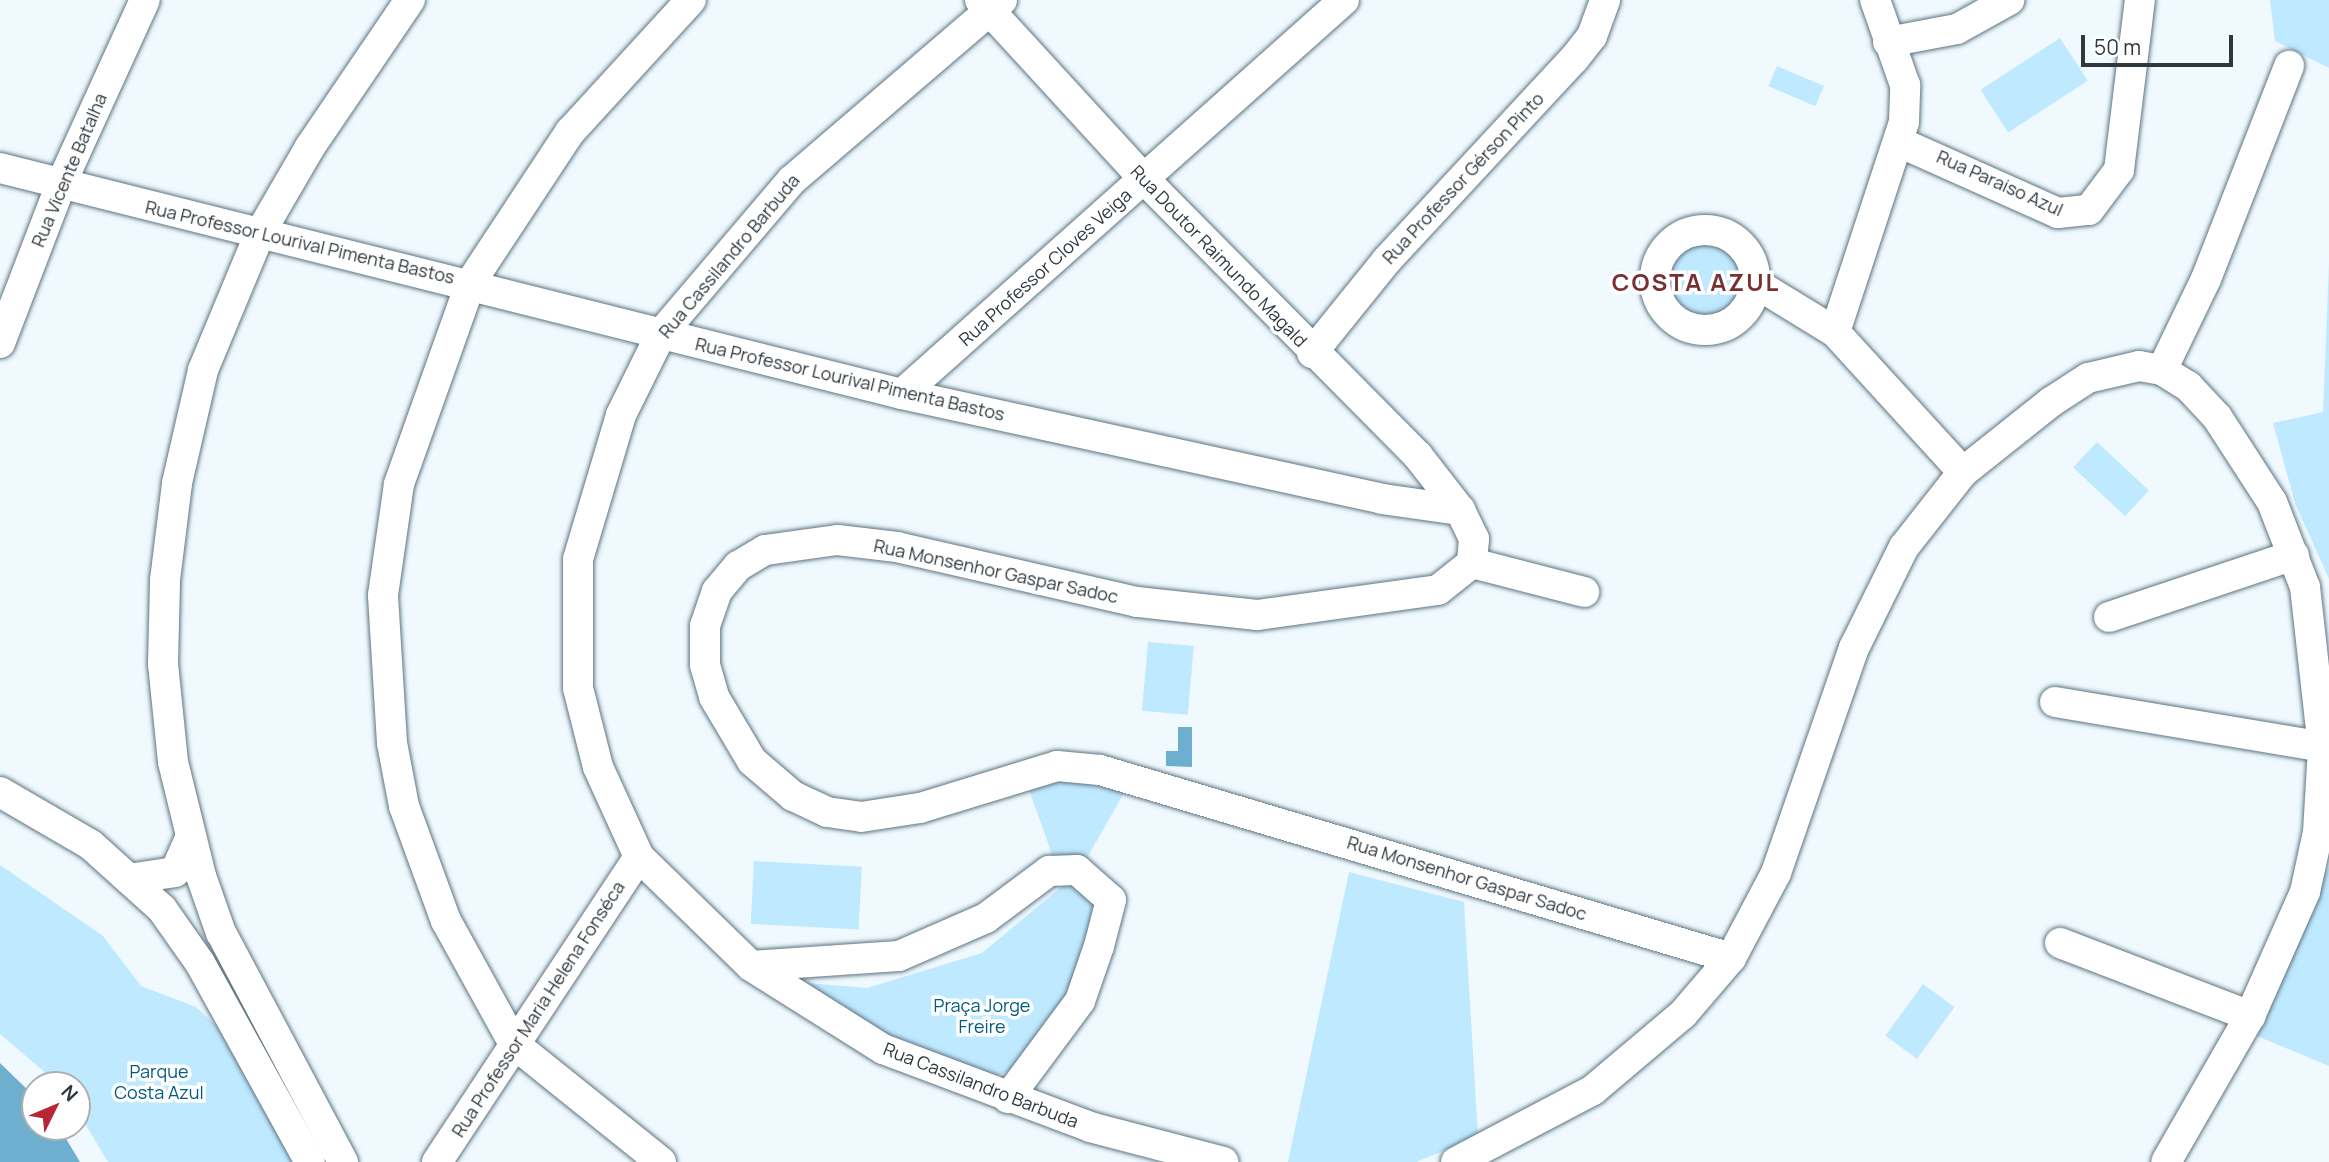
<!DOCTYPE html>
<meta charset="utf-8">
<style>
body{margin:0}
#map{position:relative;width:2329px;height:1162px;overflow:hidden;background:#eff9fe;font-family:Manrope,sans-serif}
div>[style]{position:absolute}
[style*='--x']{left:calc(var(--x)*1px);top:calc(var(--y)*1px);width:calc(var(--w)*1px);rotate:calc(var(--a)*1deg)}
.green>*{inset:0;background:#bfe9ff;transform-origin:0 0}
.round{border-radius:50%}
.water>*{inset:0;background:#6eafd0}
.roads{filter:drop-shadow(0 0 2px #5e7480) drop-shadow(0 0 2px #5e7480)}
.minor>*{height:30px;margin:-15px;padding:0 15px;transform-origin:15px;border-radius:15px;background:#fff}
.minor>.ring{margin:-15px;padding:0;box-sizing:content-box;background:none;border:30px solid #fff;border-radius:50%}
span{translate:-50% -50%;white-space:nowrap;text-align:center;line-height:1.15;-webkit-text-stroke:7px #fff;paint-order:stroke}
.street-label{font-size:18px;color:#2f383d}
.park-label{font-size:18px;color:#025c7d}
.district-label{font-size:24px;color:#783132;font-weight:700;letter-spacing:2px}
.north{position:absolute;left:21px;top:1071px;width:70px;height:70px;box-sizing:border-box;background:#fff;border:2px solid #acafb1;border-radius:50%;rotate:47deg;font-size:19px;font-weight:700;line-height:28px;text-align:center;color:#2f383d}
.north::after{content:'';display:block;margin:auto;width:24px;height:32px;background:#b72634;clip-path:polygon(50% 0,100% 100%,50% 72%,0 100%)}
.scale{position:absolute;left:2081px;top:35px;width:152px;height:32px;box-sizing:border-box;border:4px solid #2f383d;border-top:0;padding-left:9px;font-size:21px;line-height:24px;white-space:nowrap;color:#2f383d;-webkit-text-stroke:5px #fff;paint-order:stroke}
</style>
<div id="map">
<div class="green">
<i style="clip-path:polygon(2270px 0,2329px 0,2329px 68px,2275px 41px)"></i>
<i style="left:2060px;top:38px;width:51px;height:95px;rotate:57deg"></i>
<i style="left:1777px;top:66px;width:51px;height:22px;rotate:23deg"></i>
<i class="round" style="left:1668px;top:239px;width:76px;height:76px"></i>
<i style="clip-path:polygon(2329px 263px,2329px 579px,2295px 503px,2273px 423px,2323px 412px)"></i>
<i style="left:2097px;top:442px;width:71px;height:35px;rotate:43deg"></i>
<i style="left:1148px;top:642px;width:46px;height:69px;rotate:5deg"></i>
<i style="clip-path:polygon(1060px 777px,1124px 793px,1084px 863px,1053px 857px,1027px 784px)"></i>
<i style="left:754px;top:861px;width:108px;height:63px;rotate:3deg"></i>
<i style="clip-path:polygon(0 865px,103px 936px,141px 986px,196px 1007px,221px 1030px,296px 1162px,108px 1162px,77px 1110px,77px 1085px,60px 1085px,0 1034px)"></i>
<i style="clip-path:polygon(2329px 867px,2329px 1066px,2257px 1036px,2249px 1022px)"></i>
<i style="clip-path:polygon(1349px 872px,1464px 902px,1478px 1137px,1416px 1162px,1288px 1162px)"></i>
<i style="clip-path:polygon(1066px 883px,1082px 884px,1098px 903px,1070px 997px,1019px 1067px,990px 1078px,957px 1070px,805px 994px,807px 983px,867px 988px,982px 953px)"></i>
<i style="left:1923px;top:984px;width:39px;height:64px;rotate:36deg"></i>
</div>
<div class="water">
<i style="clip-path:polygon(1178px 727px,1192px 727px,1192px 767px,1166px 766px,1166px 751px,1178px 751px)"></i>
<i style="clip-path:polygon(0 1063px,35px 1097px,35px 1127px,59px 1127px,80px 1162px,0 1162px)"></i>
</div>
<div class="roads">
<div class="minor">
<i style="--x:980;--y:0;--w:243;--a:47.5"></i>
<i style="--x:1144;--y:179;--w:390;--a:45.3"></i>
<i style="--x:1418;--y:456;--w:68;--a:52.1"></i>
<i style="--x:1460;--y:510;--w:32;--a:64"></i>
<i style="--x:1474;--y:539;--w:24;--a:95"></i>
<i style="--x:1472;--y:563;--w:43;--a:141.5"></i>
<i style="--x:1438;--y:590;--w:183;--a:172.1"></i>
<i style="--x:1257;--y:615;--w:121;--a:-173.8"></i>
<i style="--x:1137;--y:602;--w:246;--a:-167.1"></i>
<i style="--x:897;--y:547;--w:60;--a:-173.3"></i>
<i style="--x:837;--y:540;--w:73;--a:172.1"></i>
<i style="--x:765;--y:550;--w:31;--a:149"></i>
<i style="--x:738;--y:566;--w:33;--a:130"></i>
<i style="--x:717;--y:591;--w:37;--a:109"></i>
<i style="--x:705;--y:626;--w:39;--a:90"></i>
<i style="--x:705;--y:665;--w:33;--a:74"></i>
<i style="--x:714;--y:697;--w:74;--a:59.3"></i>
<i style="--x:752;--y:761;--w:54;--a:40.5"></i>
<i style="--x:793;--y:796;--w:38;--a:25"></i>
<i style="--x:827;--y:812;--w:34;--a:8"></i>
<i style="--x:861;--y:817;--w:60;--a:-8.7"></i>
<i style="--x:920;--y:808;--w:143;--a:-17"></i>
<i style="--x:1057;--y:766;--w:43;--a:5.3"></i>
<i style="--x:1100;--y:770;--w:658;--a:16.59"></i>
<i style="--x:1002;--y:0;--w:277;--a:139.4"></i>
<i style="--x:792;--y:180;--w:202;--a:130.4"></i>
<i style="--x:661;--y:334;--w:90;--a:116.3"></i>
<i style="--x:621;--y:415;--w:150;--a:106.6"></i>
<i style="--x:578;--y:559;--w:129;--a:90"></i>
<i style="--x:578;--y:688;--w:81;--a:75.8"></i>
<i style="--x:598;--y:767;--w:99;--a:65.5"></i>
<i style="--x:639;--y:857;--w:156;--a:44.2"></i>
<i style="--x:751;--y:966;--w:156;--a:32.2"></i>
<i style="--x:883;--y:1049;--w:221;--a:20.6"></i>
<i style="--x:1090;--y:1127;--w:138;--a:14.7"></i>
<i style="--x:1888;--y:42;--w:70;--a:-10.7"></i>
<i style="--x:1957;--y:29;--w:60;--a:-29.1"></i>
<i style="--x:1899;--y:142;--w:174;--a:24.1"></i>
<i style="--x:2058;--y:213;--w:31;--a:-6"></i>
<i style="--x:2089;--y:210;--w:50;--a:-53.1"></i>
<i style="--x:2119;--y:170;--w:171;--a:-83"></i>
<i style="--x:0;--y:168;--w:930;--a:14.07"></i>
<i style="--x:902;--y:394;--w:491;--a:12.3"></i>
<i style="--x:1382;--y:499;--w:79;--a:8"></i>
<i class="ring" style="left:1655px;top:230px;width:70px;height:70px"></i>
<i style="--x:1755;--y:283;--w:94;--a:31.5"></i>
<i style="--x:1835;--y:332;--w:190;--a:47.6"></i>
<i style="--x:1835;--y:332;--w:221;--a:-71.8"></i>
<i style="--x:1904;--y:122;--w:37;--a:-88"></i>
<i style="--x:1905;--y:85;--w:90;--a:-109.4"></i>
<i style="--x:0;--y:343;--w:170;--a:-69"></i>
<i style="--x:61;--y:184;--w:202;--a:-65.5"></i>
<i style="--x:1312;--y:353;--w:119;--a:-51.1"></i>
<i style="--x:1387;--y:260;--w:275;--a:-47.1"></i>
<i style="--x:1574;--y:59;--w:29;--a:-52"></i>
<i style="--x:1592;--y:36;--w:38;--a:-70"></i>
<i style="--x:2162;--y:370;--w:101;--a:-64.2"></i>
<i style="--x:2206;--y:279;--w:229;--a:-68.7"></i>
<i style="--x:902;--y:394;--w:592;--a:-41.71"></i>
<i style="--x:1472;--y:563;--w:116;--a:14.5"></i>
<i style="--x:2109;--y:617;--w:195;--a:-18.5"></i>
<i style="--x:2055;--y:702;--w:278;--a:9.5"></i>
<i style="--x:0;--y:792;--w:105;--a:30.2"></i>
<i style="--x:91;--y:845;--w:96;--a:42"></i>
<i style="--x:162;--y:909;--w:66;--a:54.9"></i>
<i style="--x:200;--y:963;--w:227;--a:61.1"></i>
<i style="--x:135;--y:878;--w:40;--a:-8.5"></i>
<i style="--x:175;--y:872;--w:36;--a:-66"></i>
<i style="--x:2060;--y:943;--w:204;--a:21"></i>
<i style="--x:751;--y:966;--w:148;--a:-3.9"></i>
<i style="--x:899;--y:956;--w:95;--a:-23.6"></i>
<i style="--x:986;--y:918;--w:79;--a:-36.7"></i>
<i style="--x:1049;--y:871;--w:28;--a:-2"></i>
<i style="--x:1077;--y:870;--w:45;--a:41.4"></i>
<i style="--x:1111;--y:900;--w:48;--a:104.6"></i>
<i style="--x:1099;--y:946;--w:58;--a:109.1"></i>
<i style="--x:1080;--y:1001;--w:121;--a:126.6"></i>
<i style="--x:343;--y:1162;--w:259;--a:-118"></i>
<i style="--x:221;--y:933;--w:60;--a:-109.3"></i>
<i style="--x:201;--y:876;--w:117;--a:-103.8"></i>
<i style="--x:173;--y:762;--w:99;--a:-95.8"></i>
<i style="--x:163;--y:664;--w:84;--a:-88.6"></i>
<i style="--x:165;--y:580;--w:98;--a:-82.9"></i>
<i style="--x:177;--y:483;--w:116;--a:-77"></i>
<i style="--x:203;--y:370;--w:148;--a:-67.4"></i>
<i style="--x:260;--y:233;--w:99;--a:-59.8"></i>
<i style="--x:310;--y:147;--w:178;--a:-55.8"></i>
<i style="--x:437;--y:1162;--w:366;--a:-56.5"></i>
<i style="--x:661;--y:1162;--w:189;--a:-141.2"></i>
<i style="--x:514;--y:1044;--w:141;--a:-118.9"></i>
<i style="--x:446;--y:921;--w:122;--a:-110.1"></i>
<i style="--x:404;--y:806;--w:64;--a:-100.8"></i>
<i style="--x:392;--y:743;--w:148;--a:-93.5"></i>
<i style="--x:383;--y:595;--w:112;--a:-81.8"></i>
<i style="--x:399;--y:484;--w:214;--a:-70.4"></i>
<i style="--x:471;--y:282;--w:180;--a:-56.6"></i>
<i style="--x:570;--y:132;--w:179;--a:-47.5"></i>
<i style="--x:1456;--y:1162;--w:155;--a:-27.7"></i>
<i style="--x:1593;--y:1090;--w:118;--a:-40.2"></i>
<i style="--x:1683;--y:1014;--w:74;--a:-49.4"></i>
<i style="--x:1731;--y:958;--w:96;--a:-62.1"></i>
<i style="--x:1776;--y:873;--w:238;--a:-70.9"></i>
<i style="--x:1854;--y:648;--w:113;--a:-63.7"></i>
<i style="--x:1904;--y:547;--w:95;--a:-51.8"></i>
<i style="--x:1963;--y:472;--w:112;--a:-38.5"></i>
<i style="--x:2051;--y:402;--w:44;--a:-33"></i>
<i style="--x:2088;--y:378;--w:52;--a:-13.2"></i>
<i style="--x:2139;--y:366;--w:23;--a:10"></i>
<i style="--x:2162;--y:370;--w:31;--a:32"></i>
<i style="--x:2188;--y:386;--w:42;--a:46.9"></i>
<i style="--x:2217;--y:417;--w:101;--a:57.1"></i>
<i style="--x:2272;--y:502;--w:91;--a:68.8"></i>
<i style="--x:2305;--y:587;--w:162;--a:83.6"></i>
<i style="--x:2323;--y:748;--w:84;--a:93.4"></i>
<i style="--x:2318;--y:832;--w:61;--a:102.2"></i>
<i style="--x:2305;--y:892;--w:136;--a:113.9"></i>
<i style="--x:2250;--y:1016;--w:168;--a:119.9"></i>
</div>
</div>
<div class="street-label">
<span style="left:69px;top:170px;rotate:-67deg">Rua Vicente Batalha</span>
<span style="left:1463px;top:178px;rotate:-47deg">Rua Professor Gérson Pinto</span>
<span style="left:2000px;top:183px;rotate:24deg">Rua Paraiso Azul</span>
<span style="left:300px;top:242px;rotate:13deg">Rua Professor Lourival Pimenta Bastos</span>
<span style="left:729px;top:256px;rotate:-50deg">Rua Cassilandro Barbuda</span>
<span style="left:1219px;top:256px;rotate:46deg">Rua Doutor Raimundo Magald</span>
<span style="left:1045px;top:267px;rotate:-42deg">Rua Professor Cloves Veiga</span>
<span style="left:850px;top:379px;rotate:13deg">Rua Professor Lourival Pimenta Bastos</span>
<span style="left:996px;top:571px;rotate:12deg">Rua Monsenhor Gaspar Sadoc</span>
<span style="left:1467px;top:878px;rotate:17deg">Rua Monsenhor Gaspar Sadoc</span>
<span style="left:538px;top:1009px;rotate:-57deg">Rua Professor Maria Helena Fonséca</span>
<span style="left:981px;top:1085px;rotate:21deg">Rua Cassilandro Barbuda</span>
</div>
<div class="park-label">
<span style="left:982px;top:1016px">Praça Jorge<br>Freire</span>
<span style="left:159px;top:1082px">Parque<br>Costa Azul</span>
</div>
<div class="district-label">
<span style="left:1696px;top:282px">COSTA AZUL</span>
</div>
<div class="north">N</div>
<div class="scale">50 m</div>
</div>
